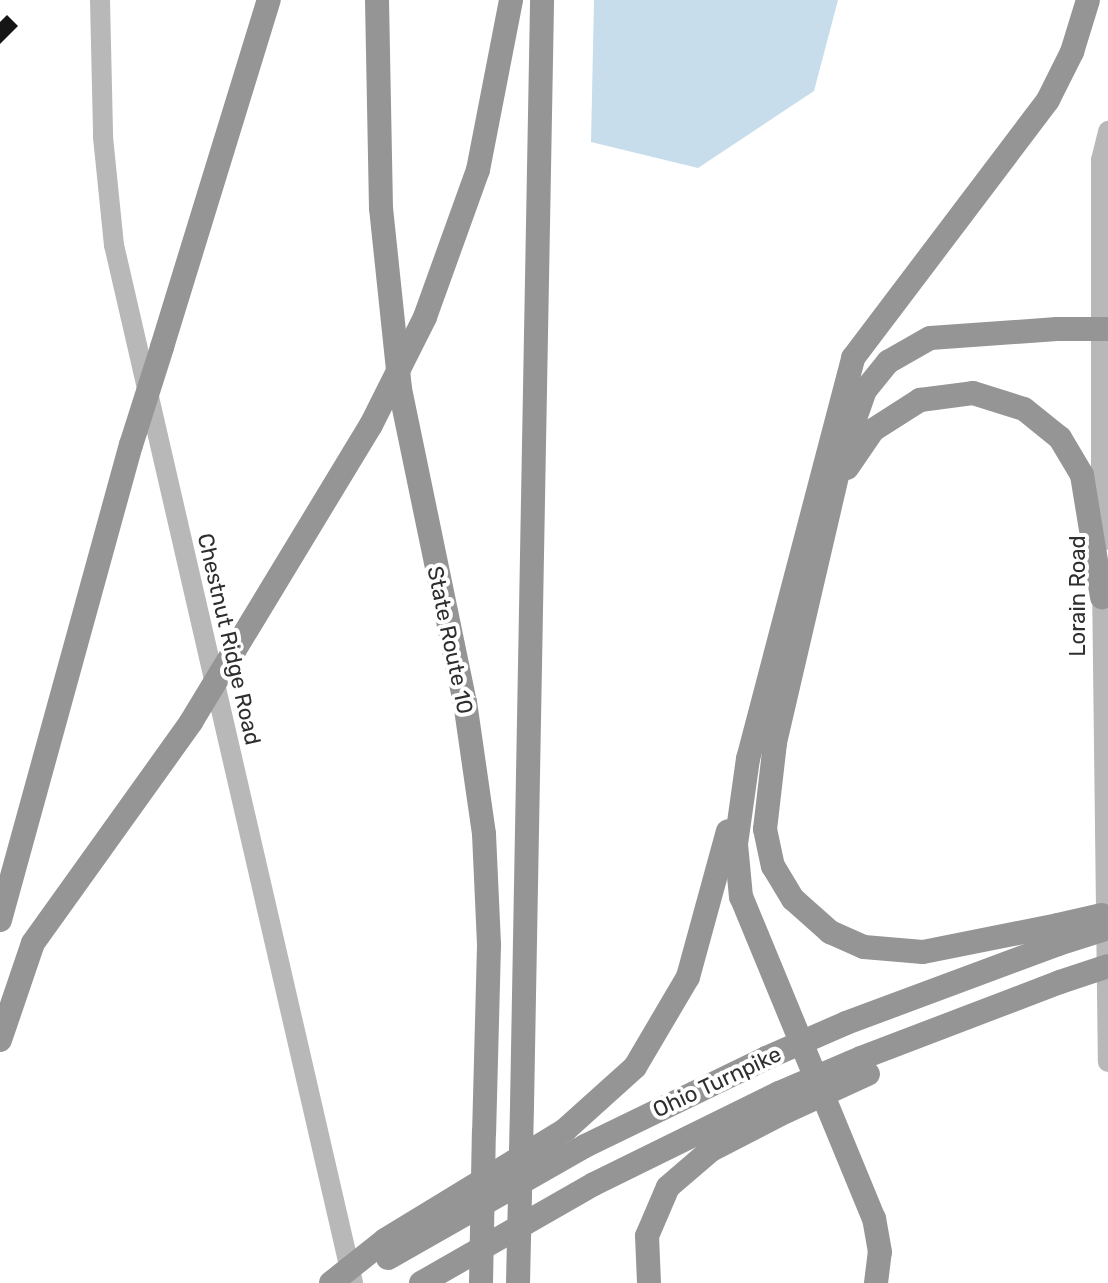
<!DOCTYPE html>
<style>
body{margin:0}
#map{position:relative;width:1108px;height:1283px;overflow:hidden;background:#fff;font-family:Rubik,sans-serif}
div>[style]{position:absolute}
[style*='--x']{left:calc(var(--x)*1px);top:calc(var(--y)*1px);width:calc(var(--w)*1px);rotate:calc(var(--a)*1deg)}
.water>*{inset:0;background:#c8ddeb}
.building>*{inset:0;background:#151515}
.secondary>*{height:20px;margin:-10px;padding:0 10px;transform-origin:10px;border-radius:10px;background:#b8b8b8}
.highway>*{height:24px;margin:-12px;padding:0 12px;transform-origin:12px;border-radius:12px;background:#959595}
.highway-bridge>*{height:24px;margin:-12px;padding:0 12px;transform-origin:12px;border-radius:12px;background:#959595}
span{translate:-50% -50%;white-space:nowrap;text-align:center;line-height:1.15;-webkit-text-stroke:8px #fff;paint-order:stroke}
.street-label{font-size:22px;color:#2e2e2e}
</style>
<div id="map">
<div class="water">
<i style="clip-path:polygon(594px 0,838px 0,814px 91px,698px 168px,591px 142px)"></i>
</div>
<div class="building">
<i style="clip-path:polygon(7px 15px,18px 26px,0 44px,0 22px)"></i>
</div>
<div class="secondary">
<i style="--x:100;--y:0;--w:137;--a:88.7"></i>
<i style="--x:103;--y:137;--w:109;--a:84.2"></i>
<i style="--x:114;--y:245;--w:1065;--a:77.03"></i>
<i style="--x:1101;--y:542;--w:382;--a:-90"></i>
<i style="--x:1101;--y:160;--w:30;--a:-76"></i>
<i style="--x:1102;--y:582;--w:480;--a:89.3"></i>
</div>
<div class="highway">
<i style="--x:377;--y:0;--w:208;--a:88.9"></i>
<i style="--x:381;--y:208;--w:182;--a:84"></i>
<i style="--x:400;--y:389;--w:320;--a:78.3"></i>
<i style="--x:465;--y:702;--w:133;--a:81.8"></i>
<i style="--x:484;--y:834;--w:111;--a:87.4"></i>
<i style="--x:489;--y:945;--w:187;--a:91.5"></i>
<i style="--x:425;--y:317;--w:156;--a:-70.2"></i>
<i style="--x:478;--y:170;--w:173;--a:-79"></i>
<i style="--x:1057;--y:329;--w:127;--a:175.9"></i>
<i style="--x:930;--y:338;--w:48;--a:150.3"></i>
<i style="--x:888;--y:362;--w:36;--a:129"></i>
<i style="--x:865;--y:390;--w:73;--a:109.2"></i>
<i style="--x:841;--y:459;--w:292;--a:103.1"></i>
<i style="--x:775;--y:743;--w:87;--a:96.6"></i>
<i style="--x:765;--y:829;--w:38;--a:78"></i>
<i style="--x:773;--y:866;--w:39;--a:59"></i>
<i style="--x:793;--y:899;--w:50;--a:41.7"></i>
<i style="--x:830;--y:932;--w:37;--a:24"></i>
<i style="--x:864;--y:947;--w:59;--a:4.8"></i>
<i style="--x:923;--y:952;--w:138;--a:-11.3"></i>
<i style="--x:162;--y:347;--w:363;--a:-72.9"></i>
<i style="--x:847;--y:468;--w:46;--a:-55.6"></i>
<i style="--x:873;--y:430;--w:56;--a:-32.6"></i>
<i style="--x:920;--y:400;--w:53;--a:-7.5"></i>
<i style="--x:973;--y:393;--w:53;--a:17.4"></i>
<i style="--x:1024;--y:409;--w:46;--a:38.9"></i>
<i style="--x:1060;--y:438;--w:43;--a:59.3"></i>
<i style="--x:1082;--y:475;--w:124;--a:80.7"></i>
<i style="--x:234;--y:651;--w:264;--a:-58.8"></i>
<i style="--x:0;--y:920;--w:493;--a:-74.6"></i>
<i style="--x:846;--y:1023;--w:226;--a:-20.4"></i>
<i style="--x:0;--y:1040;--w:102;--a:-71.2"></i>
<i style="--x:33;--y:943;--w:272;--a:-54.4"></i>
<i style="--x:861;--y:1058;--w:213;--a:-20.9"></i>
<i style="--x:522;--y:1106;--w:1106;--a:-88.96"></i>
<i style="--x:385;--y:1240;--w:211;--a:-31.4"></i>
<i style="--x:565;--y:1130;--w:94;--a:-42"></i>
<i style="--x:635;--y:1067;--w:104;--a:-59.5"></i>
<i style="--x:688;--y:977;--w:151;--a:-74.7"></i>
<i style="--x:388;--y:1258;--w:227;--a:-29.6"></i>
<i style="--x:585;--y:1146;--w:201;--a:-25.9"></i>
<i style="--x:421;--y:1283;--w:199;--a:-29.8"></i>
<i style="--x:594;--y:1184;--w:206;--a:-26.2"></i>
<i style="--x:649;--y:1283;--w:47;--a:-92.4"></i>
<i style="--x:647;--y:1236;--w:53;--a:-66.8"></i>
<i style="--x:668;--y:1187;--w:57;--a:-40.7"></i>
<i style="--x:711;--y:1150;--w:85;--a:-27.2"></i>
<i style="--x:876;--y:1283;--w:31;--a:-83"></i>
<i style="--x:880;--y:1252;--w:34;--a:-100"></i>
<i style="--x:874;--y:1219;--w:348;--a:-112.4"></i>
<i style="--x:741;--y:897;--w:53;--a:-95.4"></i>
<i style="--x:736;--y:844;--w:86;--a:-82"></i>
<i style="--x:748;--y:759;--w:415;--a:-75.3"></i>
<i style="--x:853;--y:358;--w:323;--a:-52.9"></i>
<i style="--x:1048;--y:100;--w:54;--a:-63.4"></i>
<i style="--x:1072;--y:52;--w:54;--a:-72.9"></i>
</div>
<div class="highway-bridge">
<i style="--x:1057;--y:329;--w:51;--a:0"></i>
<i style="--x:371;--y:425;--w:121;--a:-63.4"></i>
<i style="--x:131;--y:445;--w:103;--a:-72.4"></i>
<i style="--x:191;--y:722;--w:83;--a:-58.8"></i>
<i style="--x:1058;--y:925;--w:45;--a:-12.8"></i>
<i style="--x:1058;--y:944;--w:52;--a:-17.7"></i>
<i style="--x:1060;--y:982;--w:51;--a:-18.4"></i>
<i style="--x:766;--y:1058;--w:87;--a:-23.6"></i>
<i style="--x:779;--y:1093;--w:89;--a:-23.1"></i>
<i style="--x:787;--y:1111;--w:89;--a:-24.6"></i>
<i style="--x:331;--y:1283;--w:69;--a:-38.5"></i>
<i style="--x:481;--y:1283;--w:151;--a:-88.9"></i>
<i style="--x:518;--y:1283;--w:177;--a:-88.7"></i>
</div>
<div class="street-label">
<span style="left:1078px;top:596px;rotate:-90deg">Lorain Road</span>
<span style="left:229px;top:639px;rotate:77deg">Chestnut Ridge Road</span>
<span style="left:450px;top:640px;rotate:78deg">State Route 10</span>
<span style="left:717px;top:1082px;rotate:-25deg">Ohio Turnpike</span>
</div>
</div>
